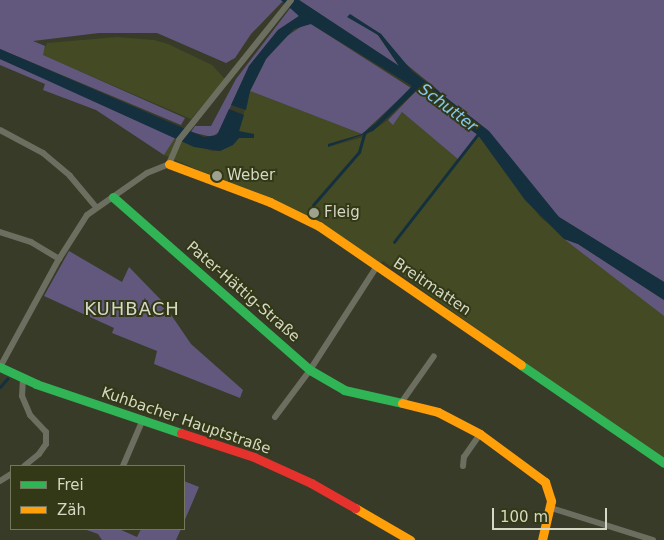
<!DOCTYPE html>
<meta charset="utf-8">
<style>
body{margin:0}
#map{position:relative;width:664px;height:540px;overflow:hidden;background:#383b28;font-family:"DejaVu Sans",sans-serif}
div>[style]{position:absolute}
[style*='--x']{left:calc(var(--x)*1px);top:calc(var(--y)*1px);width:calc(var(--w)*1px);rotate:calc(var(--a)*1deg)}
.built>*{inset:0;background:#444a23}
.green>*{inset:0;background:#62587e}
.water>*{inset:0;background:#14303e}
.stream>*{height:2.5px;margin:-1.25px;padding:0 1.25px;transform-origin:1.25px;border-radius:1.25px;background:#14303e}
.street>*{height:6px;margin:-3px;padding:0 3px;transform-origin:3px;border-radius:3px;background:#6c6f60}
.fast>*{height:9px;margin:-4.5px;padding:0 4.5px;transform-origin:4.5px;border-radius:4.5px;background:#30b455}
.slow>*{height:9px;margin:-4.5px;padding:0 4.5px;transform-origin:4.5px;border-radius:4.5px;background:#ff9f0a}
.jam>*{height:9px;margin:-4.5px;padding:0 4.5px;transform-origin:4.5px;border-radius:4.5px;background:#e5322d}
.dots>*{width:14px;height:14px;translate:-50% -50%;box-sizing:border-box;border:2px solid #333816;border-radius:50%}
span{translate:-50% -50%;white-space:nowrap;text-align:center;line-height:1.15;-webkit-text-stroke:4px #333816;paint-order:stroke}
.poi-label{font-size:15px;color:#d4d8c5}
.left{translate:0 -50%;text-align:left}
.street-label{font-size:15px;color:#d4d8c5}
.water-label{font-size:16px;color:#84c8f1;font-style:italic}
.quarter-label{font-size:18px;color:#d4d8c5;letter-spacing:1px}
.legend{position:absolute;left:10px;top:465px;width:175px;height:65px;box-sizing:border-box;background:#333816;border:1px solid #73785c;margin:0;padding:6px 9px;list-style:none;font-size:15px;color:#d4d8c5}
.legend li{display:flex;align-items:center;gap:10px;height:25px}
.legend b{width:25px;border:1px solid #73785c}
.scale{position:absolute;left:492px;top:508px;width:115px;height:22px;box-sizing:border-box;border:2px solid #d4d8c5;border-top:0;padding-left:6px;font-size:15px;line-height:18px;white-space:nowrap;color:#d4d8c5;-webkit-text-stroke:4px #333816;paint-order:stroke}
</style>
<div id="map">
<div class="built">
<i style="clip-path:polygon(117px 37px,154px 40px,168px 44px,212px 65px,225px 79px,191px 119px,42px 55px,47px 43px)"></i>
<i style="clip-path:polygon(250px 91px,362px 134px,328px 147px,363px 137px,388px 120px,393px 124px,402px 112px,459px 160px,478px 135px,540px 217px,664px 316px,664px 459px,543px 377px,383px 261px,380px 264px,320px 224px,164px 155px,175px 138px,212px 151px,220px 151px,239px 138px,247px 137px,239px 131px)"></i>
</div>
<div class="green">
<i style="clip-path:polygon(0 0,281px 0,283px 1px,251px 34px,235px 58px,226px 63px,157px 33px,99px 33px,33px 41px,45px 46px,43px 55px,185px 118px,181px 125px,0 49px)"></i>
<i style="clip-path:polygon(299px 0,664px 0,664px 282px,559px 217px,438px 90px,401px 60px,381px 34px,352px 18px,378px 35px,399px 66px)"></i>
<i style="clip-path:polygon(291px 7px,299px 16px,278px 30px,249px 66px,219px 132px,212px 137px,191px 132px,195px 126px,211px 126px,236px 79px)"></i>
<i style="clip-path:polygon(305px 24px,311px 24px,411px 88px,362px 134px,250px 91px,266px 59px,281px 40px)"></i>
<i style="clip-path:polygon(0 59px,55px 83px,175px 138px,164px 155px,96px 110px,43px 90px,45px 84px,0 65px)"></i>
<i style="clip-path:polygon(417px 90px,478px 135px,459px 160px,402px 112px,393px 125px,388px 120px)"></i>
<i style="clip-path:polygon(564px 239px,578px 244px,664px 300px,664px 316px)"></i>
<i style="clip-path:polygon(69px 251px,122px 282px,129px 267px,161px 300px,191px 344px,243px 390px,240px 398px,154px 364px,157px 351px,112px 333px,114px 328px,44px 296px)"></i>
<i style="clip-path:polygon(184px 481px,199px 487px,184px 522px)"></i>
<i style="clip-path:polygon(84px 529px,119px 529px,137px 537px,141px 529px,181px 529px,176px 540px,102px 540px,98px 534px)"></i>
</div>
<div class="water">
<i style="clip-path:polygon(281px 0,299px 0,399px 66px,378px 35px,347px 17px,350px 14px,381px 34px,412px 71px,489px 131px,559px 217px,664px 282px,664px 300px,578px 244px,564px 239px,525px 200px,478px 135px,417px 90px,373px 131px,328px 147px,328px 144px,362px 134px,376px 123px,412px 86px,311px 24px,294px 29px,266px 59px,250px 91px,246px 110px,231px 105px,249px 66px,278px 30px,299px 16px)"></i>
<i style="clip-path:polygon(0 49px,204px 137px,217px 135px,229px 109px,244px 115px,239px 131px,254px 134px,254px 138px,239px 138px,233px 145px,220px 151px,194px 147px,0 59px)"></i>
</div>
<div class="stream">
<i style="--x:313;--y:205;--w:70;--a:-49"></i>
<i style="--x:359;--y:152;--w:19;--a:-74"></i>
<i style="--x:394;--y:242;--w:138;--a:-52.1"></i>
<i style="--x:0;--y:387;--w:11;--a:-49"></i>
</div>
<div class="street">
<i style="--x:0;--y:130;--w:49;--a:28.1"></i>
<i style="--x:43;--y:153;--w:35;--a:40"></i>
<i style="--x:70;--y:176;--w:40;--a:50"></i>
<i style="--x:0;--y:232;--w:33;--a:18"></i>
<i style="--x:31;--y:242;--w:33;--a:31"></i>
<i style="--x:0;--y:367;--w:123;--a:-61.4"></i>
<i style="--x:59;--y:259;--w:52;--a:-57.5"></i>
<i style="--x:87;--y:215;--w:73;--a:-35"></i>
<i style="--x:147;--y:173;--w:24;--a:-22"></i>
<i style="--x:169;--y:164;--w:26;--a:-67"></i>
<i style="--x:179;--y:140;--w:179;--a:-51.3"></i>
<i style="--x:23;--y:378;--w:18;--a:93"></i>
<i style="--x:22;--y:396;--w:21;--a:67"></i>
<i style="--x:30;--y:415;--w:23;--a:47"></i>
<i style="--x:46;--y:432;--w:12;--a:90"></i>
<i style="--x:46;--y:444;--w:12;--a:125"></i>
<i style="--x:39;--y:454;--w:19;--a:141"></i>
<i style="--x:401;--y:403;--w:57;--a:-54.9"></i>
<i style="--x:275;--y:417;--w:59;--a:-53.3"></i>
<i style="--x:310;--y:370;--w:124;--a:-57.2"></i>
<i style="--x:123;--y:466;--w:51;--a:-66.9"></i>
<i style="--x:463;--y:466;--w:9;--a:-84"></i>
<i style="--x:464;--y:457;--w:28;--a:-55"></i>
<i style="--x:0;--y:481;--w:13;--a:-32"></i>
<i style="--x:551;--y:508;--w:107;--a:17.4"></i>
</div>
<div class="fast">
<i style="--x:113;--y:197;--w:262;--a:41.3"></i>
<i style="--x:310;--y:370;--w:39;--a:30"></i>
<i style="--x:344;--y:390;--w:59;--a:12.6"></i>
<i style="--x:521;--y:365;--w:173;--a:34.4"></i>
<i style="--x:0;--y:367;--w:40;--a:25"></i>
<i style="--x:36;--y:384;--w:153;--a:18.7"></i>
</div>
<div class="slow">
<i style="--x:169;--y:164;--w:108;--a:20.6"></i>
<i style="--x:270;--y:202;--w:55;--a:26.1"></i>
<i style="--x:319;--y:226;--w:245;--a:34.5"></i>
<i style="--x:402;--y:403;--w:37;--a:14"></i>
<i style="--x:438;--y:412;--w:47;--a:27.6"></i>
<i style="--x:480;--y:434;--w:81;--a:36.4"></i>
<i style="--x:545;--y:482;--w:20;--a:72"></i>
<i style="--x:551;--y:501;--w:40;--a:103"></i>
<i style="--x:355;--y:508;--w:64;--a:30.2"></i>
</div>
<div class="jam">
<i style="--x:181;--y:433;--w:77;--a:18.2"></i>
<i style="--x:254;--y:457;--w:63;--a:24.5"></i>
<i style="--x:311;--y:483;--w:51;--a:29.6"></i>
</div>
<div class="dots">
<i style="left:217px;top:176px;background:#9da18e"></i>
<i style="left:314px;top:213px;background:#9da18e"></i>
</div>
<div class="poi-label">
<span class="left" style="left:227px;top:176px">Weber</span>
<span class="left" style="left:324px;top:213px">Fleig</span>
</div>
<div class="street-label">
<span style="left:432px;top:287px;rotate:34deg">Breitmatten</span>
<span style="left:243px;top:292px;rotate:41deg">Pater-Hättig-Straße</span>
<span style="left:186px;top:421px;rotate:19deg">Kuhbacher Hauptstraße</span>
</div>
<div class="water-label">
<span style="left:448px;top:108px;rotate:37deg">Schutter</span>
</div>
<div class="quarter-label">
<span style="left:132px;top:309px">KUHBACH</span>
</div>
<ul class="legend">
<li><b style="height:6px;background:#30b455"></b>Frei</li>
<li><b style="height:6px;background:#ff9f0a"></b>Zäh</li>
</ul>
<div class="scale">100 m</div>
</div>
